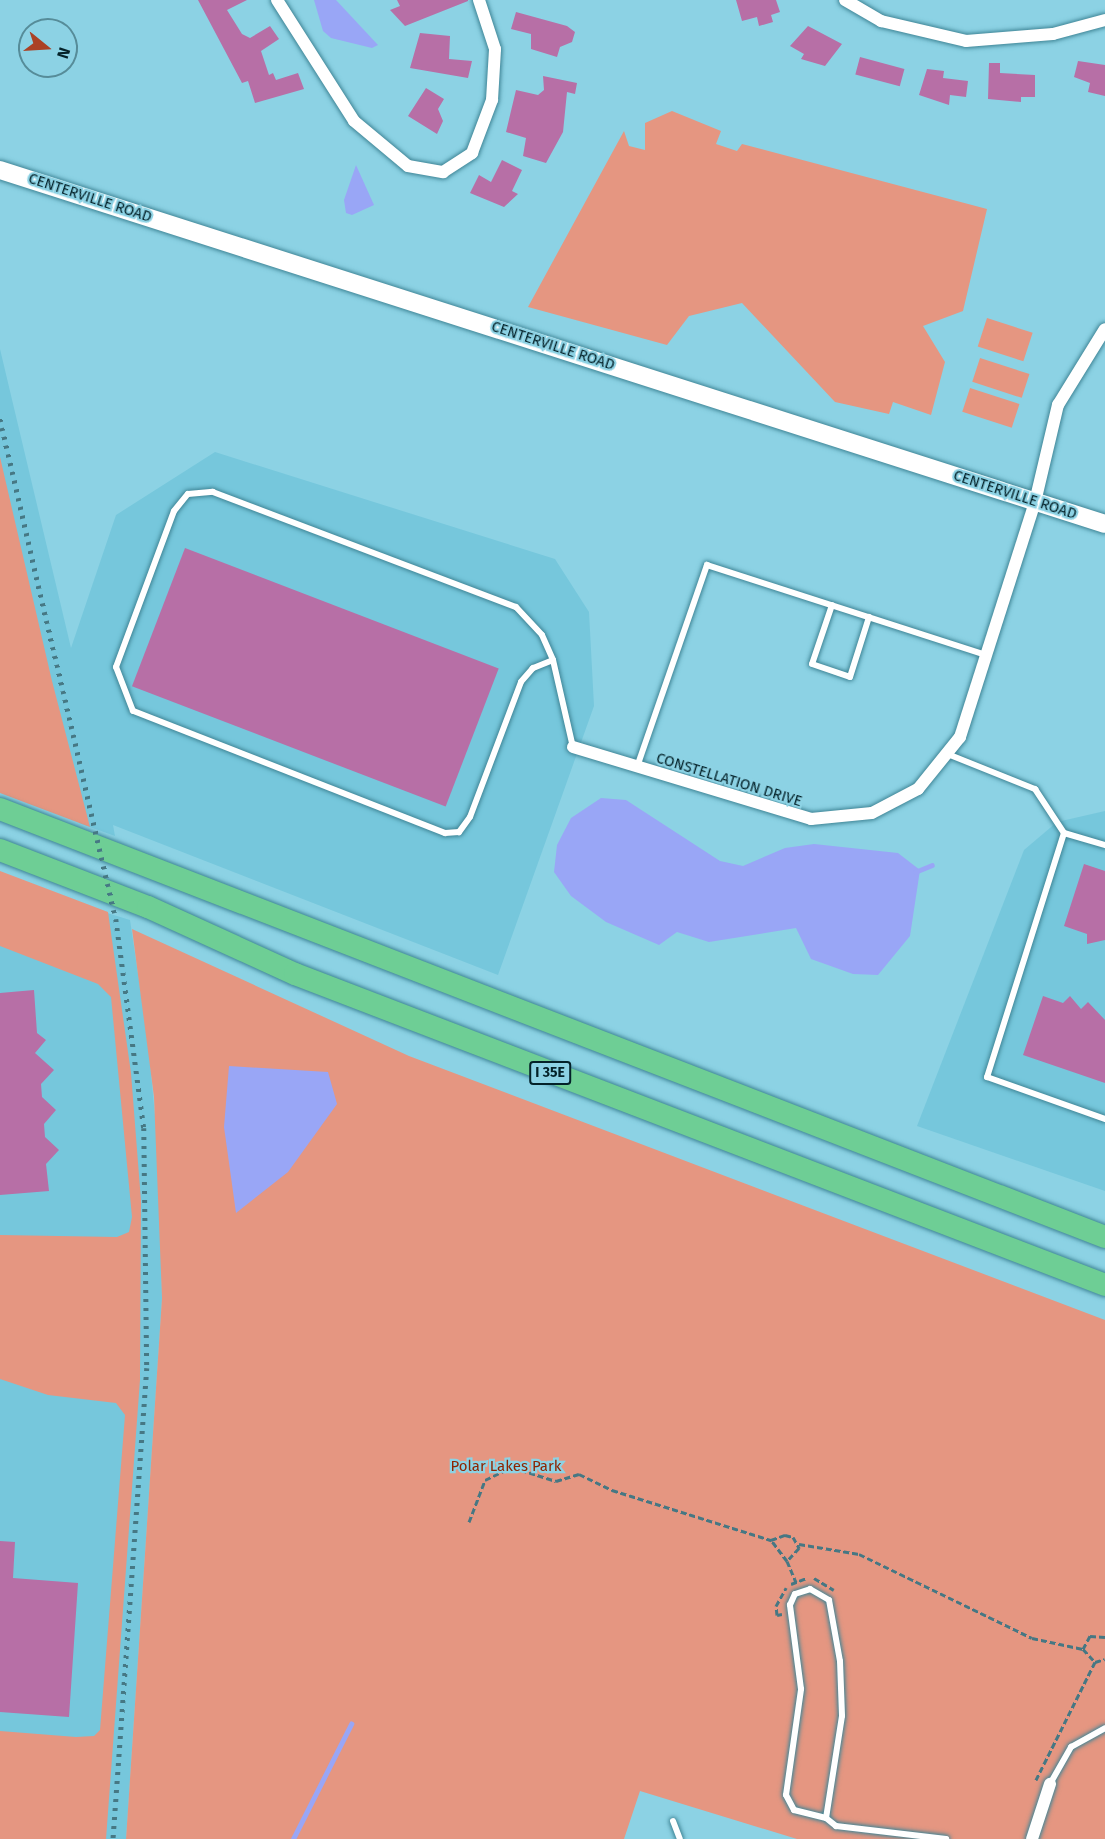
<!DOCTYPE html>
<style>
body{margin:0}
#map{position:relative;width:1105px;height:1839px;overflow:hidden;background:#8cd2e4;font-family:"Fira Sans",sans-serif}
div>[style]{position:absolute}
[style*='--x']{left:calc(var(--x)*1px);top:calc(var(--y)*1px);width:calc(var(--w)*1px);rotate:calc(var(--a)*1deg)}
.built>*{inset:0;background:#76c7dc}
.green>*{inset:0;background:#e59681;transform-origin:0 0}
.water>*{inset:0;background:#99a6f6}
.stream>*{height:4.5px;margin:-2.25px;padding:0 2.25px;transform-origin:2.25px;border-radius:2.25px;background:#99a6f6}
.building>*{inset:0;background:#b76fa6;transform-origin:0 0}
.path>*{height:3px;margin-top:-1.5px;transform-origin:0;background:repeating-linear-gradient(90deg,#467783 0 6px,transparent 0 9px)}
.roads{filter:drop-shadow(0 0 2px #3f8596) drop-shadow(0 0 2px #3f8596)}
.lane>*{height:6px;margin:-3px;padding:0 3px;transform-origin:3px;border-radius:3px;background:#fff}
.street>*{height:12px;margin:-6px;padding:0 6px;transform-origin:6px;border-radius:6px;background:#fff}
.secondary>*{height:18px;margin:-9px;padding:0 9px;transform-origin:9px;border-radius:9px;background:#fff}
.highway>*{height:22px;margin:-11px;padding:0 11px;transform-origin:11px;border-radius:11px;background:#6ece95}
.rail>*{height:4.5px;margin-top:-2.25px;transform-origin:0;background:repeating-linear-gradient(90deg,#467884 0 3px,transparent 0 9px)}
span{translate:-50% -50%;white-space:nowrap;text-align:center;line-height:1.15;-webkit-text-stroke:4.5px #8cd2e4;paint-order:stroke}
.shield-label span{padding:2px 4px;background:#8cd2e4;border:2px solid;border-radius:4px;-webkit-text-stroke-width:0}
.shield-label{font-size:14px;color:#042229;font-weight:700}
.street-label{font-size:15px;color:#042229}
.park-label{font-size:15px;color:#8e2401}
.north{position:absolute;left:18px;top:18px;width:60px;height:60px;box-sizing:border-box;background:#8cd2e4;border:2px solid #568c99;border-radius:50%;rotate:108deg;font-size:16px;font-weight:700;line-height:24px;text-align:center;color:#042229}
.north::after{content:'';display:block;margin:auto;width:21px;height:27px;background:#ab4225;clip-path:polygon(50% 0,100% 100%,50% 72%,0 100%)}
</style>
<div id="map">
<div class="built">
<i style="clip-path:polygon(0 349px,71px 648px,116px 515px,215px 452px,555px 559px,589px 612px,594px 706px,498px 975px,113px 825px,115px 836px,79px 823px,0 489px)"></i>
<i style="clip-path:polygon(1105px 811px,1105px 1191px,917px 1126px,1024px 850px,1057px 822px)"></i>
<i style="clip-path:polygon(0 880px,130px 920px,148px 1041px,159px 1159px,162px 1298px,126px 1839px,0 1839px)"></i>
</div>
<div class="green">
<i style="clip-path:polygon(672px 111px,721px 131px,716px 144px,737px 151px,742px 144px,987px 209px,963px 311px,923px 326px,945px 362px,931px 415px,893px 402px,889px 414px,835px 402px,742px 303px,689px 316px,667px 345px,528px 307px,624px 131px,629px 146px,645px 150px,645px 123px)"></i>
<i style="left:987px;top:318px;width:48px;height:30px;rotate:18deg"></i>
<i style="left:980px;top:358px;width:52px;height:25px;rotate:18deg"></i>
<i style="left:970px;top:388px;width:52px;height:25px;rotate:18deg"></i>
<i style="clip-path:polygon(0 457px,52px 681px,90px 827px,0 793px)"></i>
<i style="clip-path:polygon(0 871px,108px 912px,131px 1073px,141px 1201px,140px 1380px,106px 1839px,0 1839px,0 1731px,76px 1737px,94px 1736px,100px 1730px,125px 1415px,116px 1403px,48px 1395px,0 1379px,0 1235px,117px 1237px,129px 1232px,132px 1217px,111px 997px,98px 984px,0 946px)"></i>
<i style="clip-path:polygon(132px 929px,409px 1056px,1105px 1320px,1105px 1839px,797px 1839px,640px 1791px,624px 1839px,126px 1839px,162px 1298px,154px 1097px)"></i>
</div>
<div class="water">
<i style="clip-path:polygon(314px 0,336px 0,378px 45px,372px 48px,331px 38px,323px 31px)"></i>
<i style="clip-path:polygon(356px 165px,374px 205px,352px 215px,346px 213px,344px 200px)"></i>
<i style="clip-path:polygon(601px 798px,626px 800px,720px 861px,743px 866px,785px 848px,814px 844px,898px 853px,920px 870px,910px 936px,878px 975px,853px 974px,811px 959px,796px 928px,709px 942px,677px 932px,659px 945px,606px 922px,571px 896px,554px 872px,557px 845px,571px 818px)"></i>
<i style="clip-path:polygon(229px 1066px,328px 1072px,337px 1104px,288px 1172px,236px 1213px,224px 1127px)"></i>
</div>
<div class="stream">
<i style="--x:915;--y:872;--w:18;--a:-22"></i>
<i style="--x:293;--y:1839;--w:129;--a:-63.2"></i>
</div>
<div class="building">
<i style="clip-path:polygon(198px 0,247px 0,227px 10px,242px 34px,250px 38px,270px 26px,279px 39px,261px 51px,269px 75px,273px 73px,276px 80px,298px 73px,304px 89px,255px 103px,248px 81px,242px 83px)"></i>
<i style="clip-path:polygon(397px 0,468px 0,468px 1px,405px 26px,390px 10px,400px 6px)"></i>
<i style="clip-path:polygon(736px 0,776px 0,780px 12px,771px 15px,773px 22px,759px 26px,757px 17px,742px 21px)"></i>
<i style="clip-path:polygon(516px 12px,567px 26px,575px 32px,572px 42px,560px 47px,557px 57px,531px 49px,531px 34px,511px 29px)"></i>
<i style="clip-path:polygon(808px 26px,842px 44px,825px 66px,801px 59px,804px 54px,790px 46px)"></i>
<i style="clip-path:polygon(420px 33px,450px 36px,449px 59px,472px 61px,468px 78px,410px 68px)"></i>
<i style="left:860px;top:57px;width:46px;height:18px;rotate:15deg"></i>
<i style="clip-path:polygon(1078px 61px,1105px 65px,1105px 96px,1088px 92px,1090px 83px,1074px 77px)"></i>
<i style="clip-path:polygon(989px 63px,1000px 63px,1000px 73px,1035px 75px,1035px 97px,1021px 97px,1021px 102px,988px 99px)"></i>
<i style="clip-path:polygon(927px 69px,944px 71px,943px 78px,968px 81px,966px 97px,950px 95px,949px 105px,919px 95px)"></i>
<i style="clip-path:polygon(543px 76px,577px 83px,575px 94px,567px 92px,563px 132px,546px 163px,523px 156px,526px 138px,506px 132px,516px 90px,538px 95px,544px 90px)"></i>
<i style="clip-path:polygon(426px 88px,444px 99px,438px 109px,443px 121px,437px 134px,408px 116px)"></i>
<i style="clip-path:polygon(502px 160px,522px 170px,512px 191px,518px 194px,504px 207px,470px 193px,479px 175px,491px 182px)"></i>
<i style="left:185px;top:548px;width:336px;height:148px;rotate:21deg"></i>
<i style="clip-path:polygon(1084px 864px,1105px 871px,1105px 940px,1087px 944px,1087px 934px,1064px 926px)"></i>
<i style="clip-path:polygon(34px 990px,37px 1033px,46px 1040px,35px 1053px,54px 1070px,41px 1084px,42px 1097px,56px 1110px,44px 1124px,45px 1137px,59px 1150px,46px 1164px,49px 1191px,0 1195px,0 993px)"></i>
<i style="clip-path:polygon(1043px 996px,1063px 1003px,1070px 996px,1081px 1009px,1088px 1002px,1105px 1020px,1105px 1083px,1023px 1055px)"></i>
<i style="clip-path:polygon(0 1541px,15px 1542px,13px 1578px,78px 1583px,69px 1717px,0 1712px)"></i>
</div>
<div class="path">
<i style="--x:469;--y:1522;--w:45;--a:-69.1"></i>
<i style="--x:485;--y:1480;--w:30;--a:-26"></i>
<i style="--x:512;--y:1467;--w:46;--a:17.7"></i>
<i style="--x:556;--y:1481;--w:24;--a:-17"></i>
<i style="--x:579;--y:1474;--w:37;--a:26"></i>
<i style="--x:612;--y:1490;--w:167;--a:17.5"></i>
<i style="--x:785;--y:1535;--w:8;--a:14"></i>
<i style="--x:793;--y:1537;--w:13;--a:61"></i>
<i style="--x:799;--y:1548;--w:18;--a:133"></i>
<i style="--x:787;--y:1561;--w:26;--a:-127"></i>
<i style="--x:771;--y:1540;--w:15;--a:-20"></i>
<i style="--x:799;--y:1544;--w:61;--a:9.5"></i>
<i style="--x:859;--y:1554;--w:192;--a:25.9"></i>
<i style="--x:1032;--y:1638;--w:52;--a:12.2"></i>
<i style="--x:1083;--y:1649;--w:18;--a:47"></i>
<i style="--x:1095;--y:1662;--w:132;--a:116.6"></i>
<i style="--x:787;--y:1561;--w:23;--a:67"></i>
<i style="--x:814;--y:1578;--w:23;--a:31"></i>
<i style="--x:791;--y:1584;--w:17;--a:-21"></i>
<i style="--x:782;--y:1614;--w:5;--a:169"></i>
<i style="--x:777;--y:1615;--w:9;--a:-96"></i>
<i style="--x:776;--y:1606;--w:21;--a:-61"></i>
<i style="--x:1083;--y:1649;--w:15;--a:-62"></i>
<i style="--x:1090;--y:1636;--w:15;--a:4"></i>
<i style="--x:1095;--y:1662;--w:10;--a:-17"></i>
</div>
<div class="roads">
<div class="lane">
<i style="--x:832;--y:605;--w:62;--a:108.7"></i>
<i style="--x:812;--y:664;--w:40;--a:18.9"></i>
<i style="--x:850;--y:677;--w:63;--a:-72.4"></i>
<i style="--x:553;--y:660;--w:22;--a:158"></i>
<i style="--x:533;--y:668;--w:18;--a:131"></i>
<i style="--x:521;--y:682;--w:144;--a:110.7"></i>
<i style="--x:470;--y:817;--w:19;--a:126"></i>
<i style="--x:459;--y:832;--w:14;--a:176"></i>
<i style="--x:445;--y:833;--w:335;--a:-158.6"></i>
<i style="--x:133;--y:711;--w:47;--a:-111.1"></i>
<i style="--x:116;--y:667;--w:166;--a:-69.6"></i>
<i style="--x:174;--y:511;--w:22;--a:-51"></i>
<i style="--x:188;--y:494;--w:25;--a:-5"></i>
<i style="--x:213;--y:492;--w:324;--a:20.8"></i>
<i style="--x:516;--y:607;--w:38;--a:47"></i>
<i style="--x:542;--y:635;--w:27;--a:66"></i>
<i style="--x:553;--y:660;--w:89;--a:77.1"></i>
<i style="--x:950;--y:755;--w:92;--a:21.8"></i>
<i style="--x:1035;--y:789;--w:53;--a:56.6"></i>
<i style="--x:1064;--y:833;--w:43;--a:16.3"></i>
<i style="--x:637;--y:767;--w:214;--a:-70.9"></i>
<i style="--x:707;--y:565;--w:293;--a:17.9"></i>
<i style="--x:1064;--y:833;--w:256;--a:107.5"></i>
<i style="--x:987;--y:1077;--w:125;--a:19.6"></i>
<i style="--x:1050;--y:1784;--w:43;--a:-60.4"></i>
<i style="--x:1071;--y:1747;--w:39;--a:-29"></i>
<i style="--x:826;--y:1818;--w:33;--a:-166"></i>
<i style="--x:794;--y:1810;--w:17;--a:-118"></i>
<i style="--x:786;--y:1795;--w:107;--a:-81.9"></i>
<i style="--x:801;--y:1689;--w:85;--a:-97.5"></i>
<i style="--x:790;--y:1605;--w:12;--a:-66"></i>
<i style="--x:795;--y:1594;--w:16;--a:-18"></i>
<i style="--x:810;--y:1589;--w:22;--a:30"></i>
<i style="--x:829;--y:1600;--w:62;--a:79.8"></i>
<i style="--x:840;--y:1661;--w:55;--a:87.9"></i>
<i style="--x:842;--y:1716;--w:103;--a:98.9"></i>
<i style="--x:826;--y:1818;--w:13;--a:39"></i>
<i style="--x:836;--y:1826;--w:111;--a:6.7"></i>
<i style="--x:673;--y:1821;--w:19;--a:69"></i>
</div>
<div class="street">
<i style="--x:277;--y:0;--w:143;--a:57.5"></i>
<i style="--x:354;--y:121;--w:70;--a:39.8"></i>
<i style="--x:408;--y:166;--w:36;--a:10"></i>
<i style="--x:443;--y:172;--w:35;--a:-33"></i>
<i style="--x:472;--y:153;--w:57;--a:-69.3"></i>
<i style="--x:492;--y:100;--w:51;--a:-86.6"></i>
<i style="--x:495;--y:49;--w:52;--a:-108.1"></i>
<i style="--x:845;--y:0;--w:42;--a:30.3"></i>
<i style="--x:881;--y:21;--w:87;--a:13.2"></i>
<i style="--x:966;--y:41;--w:87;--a:-4.6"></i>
<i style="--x:1053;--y:34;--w:54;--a:-15.1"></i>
<i style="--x:573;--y:747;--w:249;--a:16.8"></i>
<i style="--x:811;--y:819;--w:61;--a:-5.6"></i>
<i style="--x:872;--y:813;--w:52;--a:-27.6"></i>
<i style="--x:918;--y:789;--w:67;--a:-51.1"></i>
<i style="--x:960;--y:737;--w:247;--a:-72.3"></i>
<i style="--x:1035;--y:502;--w:100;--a:-76.7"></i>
<i style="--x:1058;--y:405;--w:89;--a:-58.3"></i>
<i style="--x:1032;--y:1839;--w:58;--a:-71.9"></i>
</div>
<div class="secondary">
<i style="--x:0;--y:170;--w:1160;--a:17.76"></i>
</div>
<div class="highway">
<i style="--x:0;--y:809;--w:1185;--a:21.17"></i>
<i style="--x:0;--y:850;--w:159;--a:21.1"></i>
<i style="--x:148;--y:907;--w:162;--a:24.5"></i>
<i style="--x:295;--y:974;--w:868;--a:21"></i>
</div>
</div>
<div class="rail">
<i style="--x:0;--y:419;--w:513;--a:76.94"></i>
<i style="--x:116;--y:919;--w:211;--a:82.4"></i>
<i style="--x:144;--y:1128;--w:240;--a:89.3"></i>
<i style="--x:147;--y:1368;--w:472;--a:94.1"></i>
</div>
<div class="shield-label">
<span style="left:550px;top:1073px">I 35E</span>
</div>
<div class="street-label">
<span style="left:90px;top:198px;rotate:18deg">CENTERVILLE ROAD</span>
<span style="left:553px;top:346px;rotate:18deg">CENTERVILLE ROAD</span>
<span style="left:1015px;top:495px;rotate:18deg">CENTERVILLE ROAD</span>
<span style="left:729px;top:780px;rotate:17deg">CONSTELLATION DRIVE</span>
</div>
<div class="park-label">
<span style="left:506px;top:1467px">Polar Lakes Park</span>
</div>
<div class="north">N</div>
</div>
